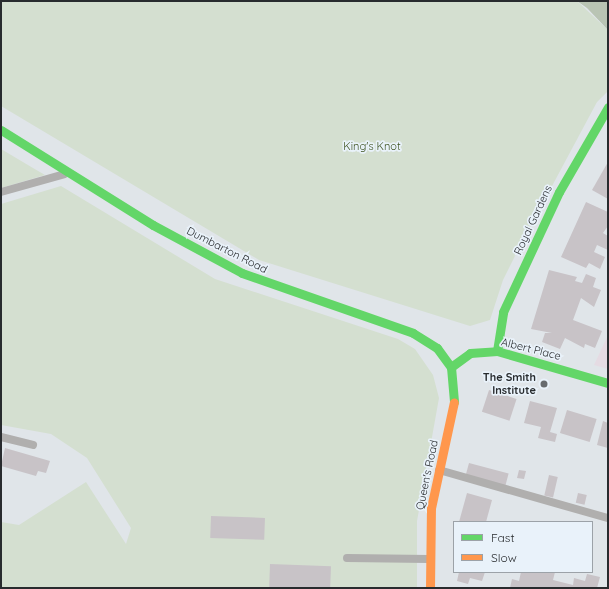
<!DOCTYPE html>
<style>
body{margin:0}
#map{position:relative;width:609px;height:589px;overflow:hidden;background:#e0e5e9;font-family:Quicksand,sans-serif}
div>[style]{position:absolute}
[style*='--x']{left:calc(var(--x)*1px);top:calc(var(--y)*1px);width:calc(var(--w)*1px);rotate:calc(var(--a)*1deg)}
.commercial>*{inset:0;background:#e5dbe3}
.green>*{inset:0;background:#d4dfd0}
.forest>*{inset:0;background:#b9c4b4}
.building>*{inset:0;background:#c8c3c7;transform-origin:0 0}
.lane>*{height:8px;margin:-4px;padding:0 4px;transform-origin:4px;border-radius:4px;background:#b0afae}
.fast>*{height:9px;margin:-4.5px;padding:0 4.5px;transform-origin:4.5px;border-radius:4.5px;background:#63d668}
.slow>*{height:9px;margin:-4.5px;padding:0 4.5px;transform-origin:4.5px;border-radius:4.5px;background:#ff974d}
.dots>*{width:11px;height:11px;translate:-50% -50%;box-sizing:border-box;border:2px solid #e9f2fa;border-radius:50%}
span{translate:-50% -50%;white-space:nowrap;text-align:center;line-height:1.15;-webkit-text-stroke:3.5px #e9f2fa;paint-order:stroke}
.park-label{font-size:11px;color:#3f5422}
.street-label{font-size:11px;color:#282b2e}
.poi-label{font-size:11px;color:#282b2e;font-weight:700}
.right{translate:-100% -50%;text-align:right}
.frame{position:absolute;inset:0;border:2px solid #282b2e;pointer-events:none}
.legend{position:absolute;left:453px;top:521px;width:140px;height:52px;box-sizing:border-box;background:#e9f2fa;border:1px solid #9ca2a8;margin:0;padding:5px 7px;list-style:none;font-size:12px;color:#282b2e}
.legend li{display:flex;align-items:center;gap:8px;height:20px}
.legend b{width:20px;border:1px solid #9ca2a8}
</style>
<div id="map">
<div class="commercial">
<i style="clip-path:polygon(608px 335px,608px 369px,594px 365px)"></i>
</div>
<div class="green">
<i style="clip-path:polygon(1px 1px,577px 1px,608px 30px,608px 91px,597px 102px,521px 244px,503px 280px,490px 320px,470px 326px,259px 260px,1px 106px)"></i>
<i style="clip-path:polygon(1px 149px,33px 168px,45px 175px,1px 188px)"></i>
<i style="clip-path:polygon(61px 186px,215px 279px,398px 339px,415px 349px,433px 375px,439px 398px,417px 521px,417px 588px,1px 588px,1px 522px,19px 525px,86px 482px,126px 544px,131px 528px,87px 458px,51px 434px,1px 425px,1px 204px)"></i>
</div>
<div class="forest">
<i style="clip-path:polygon(577px 1px,608px 1px,608px 30px,587px 8px)"></i>
</div>
<div class="building">
<i style="clip-path:polygon(608px 162px,608px 199px,592px 190px)"></i>
<i style="clip-path:polygon(586px 202px,608px 212px,608px 226px,603px 233px,608px 236px,608px 250px,597px 245px,594px 252px,605px 257px,600px 269px,589px 263px,586px 268px,561px 257px)"></i>
<i style="clip-path:polygon(549px 270px,577px 277px,575px 281px,582px 283px,586px 274px,596px 278px,593px 287px,601px 290px,594px 307px,581px 298px,573px 320px,602px 331px,595px 348px,585px 344px,584px 348px,565px 338px,560px 349px,542px 342px,545px 333px,552px 333px,531px 329px)"></i>
<i style="left:489px;top:390px;width:29px;height:23px;rotate:18deg"></i>
<i style="clip-path:polygon(530px 401px,557px 408px,550px 432px,557px 434px,555px 442px,538px 438px,541px 427px,524px 423px)"></i>
<i style="left:567px;top:410px;width:31px;height:24px;rotate:17deg"></i>
<i style="clip-path:polygon(603px 421px,608px 423px,608px 448px,597px 445px)"></i>
<i style="clip-path:polygon(5px 448px,50px 461px,46px 473px,38px 471px,36px 476px,1px 466px)"></i>
<i style="left:469px;top:463px;width:41px;height:13px;rotate:15deg"></i>
<i style="clip-path:polygon(519px 470px,526px 471px,524px 479px,517px 478px)"></i>
<i style="left:549px;top:475px;width:9px;height:21px;rotate:13deg"></i>
<i style="clip-path:polygon(467px 493px,492px 500px,486px 522px,459px 522px)"></i>
<i style="left:578px;top:493px;width:9px;height:10px;rotate:13deg"></i>
<i style="left:211px;top:516px;width:54px;height:22px;rotate:2deg"></i>
<i style="left:270px;top:564px;width:61px;height:24px;rotate:2deg"></i>
<i style="clip-path:polygon(459px 572px,485px 572px,482px 581px,470px 578px,468px 584px,457px 581px)"></i>
<i style="clip-path:polygon(521px 572px,555px 572px,553px 580px,573px 585px,574px 578px,585px 581px,587px 574px,600px 577px,597px 588px,510px 588px,512px 579px,519px 581px)"></i>
</div>
<div class="lane">
<i style="--x:1;--y:192;--w:66;--a:-15.7"></i>
<i style="--x:1;--y:437;--w:33;--a:14"></i>
<i style="--x:439;--y:470;--w:176;--a:15.9"></i>
<i style="--x:347;--y:558;--w:82;--a:0.7"></i>
</div>
<div class="fast">
<i style="--x:1;--y:130;--w:179;--a:32"></i>
<i style="--x:153;--y:225;--w:101;--a:28.3"></i>
<i style="--x:242;--y:273;--w:181;--a:19.3"></i>
<i style="--x:413;--y:333;--w:28;--a:32"></i>
<i style="--x:437;--y:348;--w:24;--a:54"></i>
<i style="--x:451;--y:367;--w:35;--a:85"></i>
<i style="--x:497;--y:351;--w:39;--a:-81"></i>
<i style="--x:503;--y:312;--w:132;--a:-65"></i>
<i style="--x:559;--y:192;--w:98;--a:-60"></i>
<i style="--x:451;--y:367;--w:24;--a:-36"></i>
<i style="--x:470;--y:353;--w:27;--a:-4"></i>
<i style="--x:497;--y:351;--w:116;--a:16.1"></i>
</div>
<div class="slow">
<i style="--x:430;--y:588;--w:80;--a:-89.3"></i>
<i style="--x:431;--y:508;--w:108;--a:-77.8"></i>
</div>
<div class="dots">
<i style="left:544px;top:384px;background:#686c6f"></i>
</div>
<div class="park-label">
<span style="left:372px;top:146px">King's Knot</span>
</div>
<div class="street-label">
<span style="left:533px;top:220px;rotate:-65deg">Royal Gardens</span>
<span style="left:227px;top:250px;rotate:27deg">Dumbarton Road</span>
<span style="left:531px;top:349px;rotate:14deg">Albert Place</span>
<span style="left:427px;top:475px;rotate:-78deg">Queen's Road</span>
</div>
<div class="poi-label">
<span class="right" style="left:536px;top:384px">The Smith<br>Institute</span>
</div>
<div class="frame"></div>
<ul class="legend">
<li><b style="height:5px;background:#63d668"></b>Fast</li>
<li><b style="height:5px;background:#ff974d"></b>Slow</li>
</ul>
</div>
